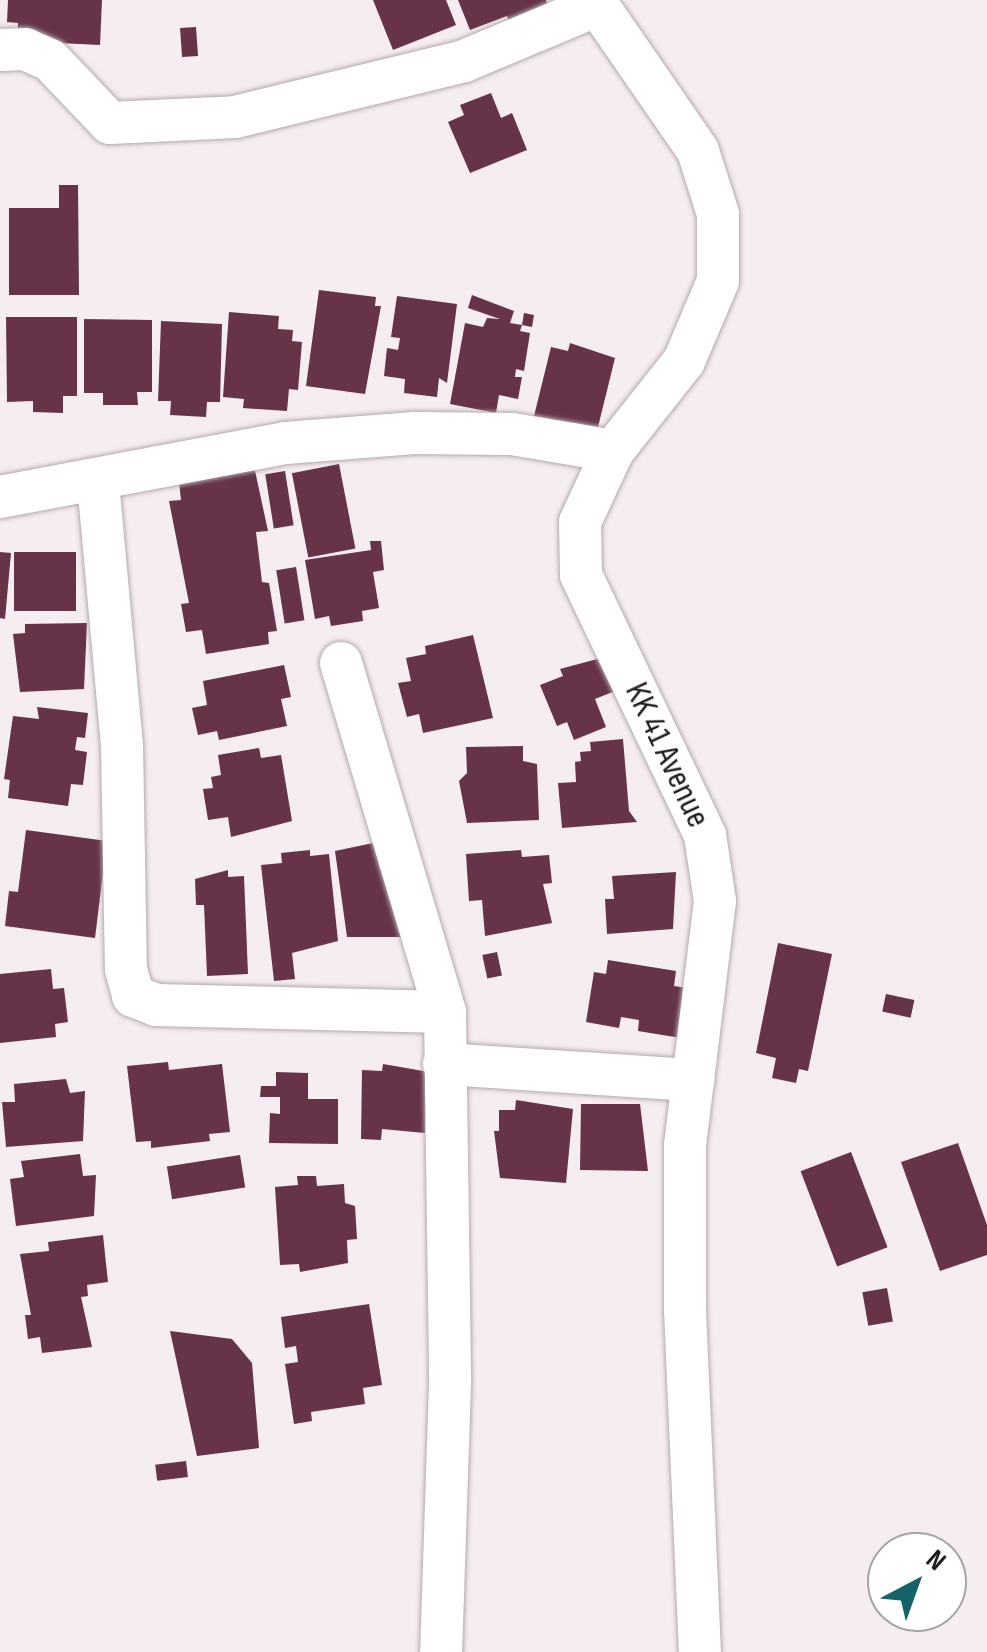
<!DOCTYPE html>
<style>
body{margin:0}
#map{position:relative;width:987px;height:1652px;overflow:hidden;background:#f6edf0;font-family:"Sofia Sans Condensed",sans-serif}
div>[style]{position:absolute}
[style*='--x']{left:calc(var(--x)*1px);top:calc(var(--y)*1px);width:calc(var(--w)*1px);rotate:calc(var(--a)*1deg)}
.building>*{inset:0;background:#663349;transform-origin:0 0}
.roads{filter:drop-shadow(0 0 2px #b3aaae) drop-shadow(0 0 2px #b3aaae)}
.minor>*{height:42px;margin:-21px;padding:0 21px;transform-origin:21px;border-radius:21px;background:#fff}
span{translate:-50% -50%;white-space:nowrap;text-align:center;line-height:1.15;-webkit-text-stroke:10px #fff;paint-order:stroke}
.street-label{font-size:35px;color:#201c1e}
.north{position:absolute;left:867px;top:1532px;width:100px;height:100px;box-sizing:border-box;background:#fff;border:2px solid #a6a4a5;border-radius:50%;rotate:41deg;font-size:28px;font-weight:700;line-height:40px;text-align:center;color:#201c1e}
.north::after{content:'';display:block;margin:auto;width:35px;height:45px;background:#14636a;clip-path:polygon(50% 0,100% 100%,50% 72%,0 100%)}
</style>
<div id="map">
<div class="building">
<i style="clip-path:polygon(8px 0,102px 0,100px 45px,17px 41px,18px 23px,7px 22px)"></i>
<i style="clip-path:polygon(373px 0,446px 0,456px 25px,393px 50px)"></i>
<i style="clip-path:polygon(458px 0,546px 0,550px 11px,511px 26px,507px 16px,470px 30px)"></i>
<i style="left:196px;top:27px;width:29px;height:16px;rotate:86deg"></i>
<i style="clip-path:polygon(491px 93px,501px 118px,512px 113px,527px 150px,470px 173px,448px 122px,464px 115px,460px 105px)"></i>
<i style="clip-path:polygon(59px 185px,78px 185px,79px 295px,9px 295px,9px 208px,59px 208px)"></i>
<i style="clip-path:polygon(319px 290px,376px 297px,375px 306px,381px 306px,365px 394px,306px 386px)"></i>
<i style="clip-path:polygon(472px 295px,514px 311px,510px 323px,522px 325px,524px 313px,534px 315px,532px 327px,522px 325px,520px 331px,530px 333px,524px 371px,516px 369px,515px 377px,522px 377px,518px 399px,499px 395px,496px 413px,450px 404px,465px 323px,483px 327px,487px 318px,500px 319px,468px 308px)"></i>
<i style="clip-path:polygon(397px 296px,457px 304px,447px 383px,439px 378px,437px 397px,404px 393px,405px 379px,384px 376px,387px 348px,398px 350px,400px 338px,391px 337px)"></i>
<i style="clip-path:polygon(229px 312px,279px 316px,278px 329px,293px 330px,292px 341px,302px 342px,298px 390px,289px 389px,287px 411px,243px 408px,244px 399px,223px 397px)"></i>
<i style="clip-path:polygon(6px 317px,77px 317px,77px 396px,63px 396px,63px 413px,33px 412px,33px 401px,7px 402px)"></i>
<i style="clip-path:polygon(84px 319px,152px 320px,152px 392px,137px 392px,138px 405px,103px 405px,103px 393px,84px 393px)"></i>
<i style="clip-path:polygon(161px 321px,222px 324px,220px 402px,207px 402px,206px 417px,170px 415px,171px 401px,158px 401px)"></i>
<i style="clip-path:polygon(570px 343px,615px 358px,598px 427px,534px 416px,551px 347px,568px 351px)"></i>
<i style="left:339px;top:464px;width:86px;height:48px;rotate:79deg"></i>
<i style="clip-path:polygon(254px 466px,268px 531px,256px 532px,262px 582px,269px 583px,277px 631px,268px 632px,269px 644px,206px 654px,202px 630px,186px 632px,181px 604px,189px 603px,169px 501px,181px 500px,178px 473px)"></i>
<i style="left:285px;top:471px;width:55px;height:20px;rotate:81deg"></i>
<i style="clip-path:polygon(370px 541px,381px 541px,384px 570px,373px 572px,379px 608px,362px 611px,363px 621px,331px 626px,329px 616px,315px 619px,305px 560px,371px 550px)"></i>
<i style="clip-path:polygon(0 552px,11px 553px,5px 619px,0 618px)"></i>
<i style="left:14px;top:552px;width:62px;height:59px"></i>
<i style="left:296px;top:567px;width:54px;height:20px;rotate:81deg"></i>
<i style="clip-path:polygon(87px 623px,84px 689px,20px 692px,13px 634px,25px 633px,25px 624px)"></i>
<i style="clip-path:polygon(473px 635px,493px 718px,423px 733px,419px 714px,407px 717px,398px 683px,411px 681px,406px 658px,426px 654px,425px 646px)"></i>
<i style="clip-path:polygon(601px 658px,615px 691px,595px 699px,606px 727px,574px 740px,567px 722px,557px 726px,540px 685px,563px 676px,560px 669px)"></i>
<i style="clip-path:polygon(284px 665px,291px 697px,281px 699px,287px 726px,219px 740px,217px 731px,198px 735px,192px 708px,207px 705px,203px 681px)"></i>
<i style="clip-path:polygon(37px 707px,88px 713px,85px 738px,77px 737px,75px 750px,87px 752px,83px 785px,71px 784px,68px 806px,8px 798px,10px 780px,4px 779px,13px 716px,39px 719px)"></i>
<i style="clip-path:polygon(623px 739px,629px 811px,637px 822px,562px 828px,558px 783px,576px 782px,575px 762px,581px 761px,580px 752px,591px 751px,590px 742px)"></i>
<i style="clip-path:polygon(523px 746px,523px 761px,537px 764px,539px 820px,467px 823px,459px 781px,467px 773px,466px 747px)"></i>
<i style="clip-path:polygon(259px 748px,261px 758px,281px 755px,292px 821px,231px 837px,228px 817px,208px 820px,203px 789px,213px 788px,211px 777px,221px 775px,218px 755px)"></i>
<i style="clip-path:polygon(26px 830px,107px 841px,95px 938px,5px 926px,9px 891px,18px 892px)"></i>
<i style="clip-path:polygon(373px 843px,401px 937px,347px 937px,335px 851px)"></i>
<i style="clip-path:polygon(310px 850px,310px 856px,329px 854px,338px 941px,292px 953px,295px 979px,274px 981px,261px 865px,282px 863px,281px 853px)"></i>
<i style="clip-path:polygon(521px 850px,522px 857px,549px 855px,552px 883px,543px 884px,552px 923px,485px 936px,482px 900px,469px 901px,466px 854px)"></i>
<i style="clip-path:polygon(228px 870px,228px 877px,244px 876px,248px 974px,207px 976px,204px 905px,196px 905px,195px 879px)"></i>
<i style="clip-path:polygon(676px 872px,673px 929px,607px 934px,605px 899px,614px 899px,612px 876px)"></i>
<i style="clip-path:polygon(778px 943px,832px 954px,808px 1071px,799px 1069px,796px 1083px,772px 1078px,776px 1058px,756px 1053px)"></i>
<i style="left:497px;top:952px;width:24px;height:15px;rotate:78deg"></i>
<i style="clip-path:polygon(608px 960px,676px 971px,674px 986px,688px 988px,681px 1038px,638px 1031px,639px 1020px,621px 1017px,619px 1028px,586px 1022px,594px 972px,606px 974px)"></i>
<i style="clip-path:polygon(51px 969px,53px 989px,64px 988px,68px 1022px,55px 1024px,56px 1037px,0 1043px,0 974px)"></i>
<i style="left:886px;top:994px;width:29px;height:18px;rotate:12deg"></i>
<i style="clip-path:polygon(168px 1062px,169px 1070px,222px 1064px,230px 1132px,209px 1134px,210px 1141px,151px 1148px,151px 1141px,136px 1142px,127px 1066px)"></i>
<i style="clip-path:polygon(383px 1064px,429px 1072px,425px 1133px,382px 1129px,381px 1140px,361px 1139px,362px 1070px,382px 1071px)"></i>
<i style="clip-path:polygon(276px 1072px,308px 1073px,308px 1099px,338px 1099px,338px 1144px,269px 1143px,270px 1113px,280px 1114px,280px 1097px,260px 1097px,261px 1086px,276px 1086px)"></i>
<i style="clip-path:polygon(66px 1079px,70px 1093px,85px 1091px,83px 1141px,6px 1147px,2px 1102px,15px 1102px,14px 1084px)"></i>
<i style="clip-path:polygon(516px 1100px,573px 1109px,566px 1183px,500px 1178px,494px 1131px,499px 1131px,499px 1110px,515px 1110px)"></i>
<i style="clip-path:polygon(581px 1104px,640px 1104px,648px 1171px,580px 1170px)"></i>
<i style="clip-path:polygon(958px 1143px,987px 1225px,987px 1255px,940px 1271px,901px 1162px)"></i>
<i style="left:851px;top:1152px;width:102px;height:54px;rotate:69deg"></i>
<i style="clip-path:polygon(80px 1154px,83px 1176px,96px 1175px,94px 1216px,16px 1226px,10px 1179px,24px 1177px,21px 1161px)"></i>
<i style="left:240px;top:1155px;width:33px;height:74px;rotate:81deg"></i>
<i style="clip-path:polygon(297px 1176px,316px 1176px,317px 1186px,344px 1184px,345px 1203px,355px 1206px,357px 1239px,347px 1240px,348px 1263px,300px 1272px,299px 1264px,280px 1265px,275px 1187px,298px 1185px)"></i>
<i style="clip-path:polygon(103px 1235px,108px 1282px,87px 1285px,88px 1296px,81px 1297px,92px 1347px,42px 1353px,40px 1337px,28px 1339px,25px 1315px,31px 1315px,20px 1254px,49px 1251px,48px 1242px)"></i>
<i style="left:887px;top:1288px;width:34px;height:25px;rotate:80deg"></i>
<i style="clip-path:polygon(369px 1304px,382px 1385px,363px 1388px,365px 1404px,311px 1412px,312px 1421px,294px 1424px,285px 1364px,298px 1362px,296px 1346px,285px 1348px,281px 1317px)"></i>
<i style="clip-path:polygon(170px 1331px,232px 1339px,252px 1363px,259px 1448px,197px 1456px)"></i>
<i style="left:186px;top:1461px;width:16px;height:31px;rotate:83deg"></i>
</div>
<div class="roads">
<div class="minor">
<i style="--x:594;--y:0;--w:183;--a:55.4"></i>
<i style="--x:698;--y:151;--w:66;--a:72.4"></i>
<i style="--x:718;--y:214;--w:67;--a:90"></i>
<i style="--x:718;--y:281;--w:87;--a:113"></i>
<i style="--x:684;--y:361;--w:115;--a:128.3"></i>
<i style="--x:613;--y:451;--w:78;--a:114.9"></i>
<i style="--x:580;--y:522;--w:53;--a:88.9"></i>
<i style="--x:581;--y:575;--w:288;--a:64.5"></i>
<i style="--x:705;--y:835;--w:67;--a:81.4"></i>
<i style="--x:715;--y:901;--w:247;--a:97"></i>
<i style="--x:685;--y:1146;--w:164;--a:90"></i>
<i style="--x:685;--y:1310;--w:342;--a:87.5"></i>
<i style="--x:0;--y:50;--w:25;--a:-2"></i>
<i style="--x:25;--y:49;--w:27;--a:24"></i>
<i style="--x:50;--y:60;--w:87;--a:46.4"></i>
<i style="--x:110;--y:123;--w:125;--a:-2.7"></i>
<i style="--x:235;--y:117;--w:236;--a:-13.7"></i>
<i style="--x:464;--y:61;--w:145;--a:-22.7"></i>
<i style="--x:98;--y:482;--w:263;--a:84.8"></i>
<i style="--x:122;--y:744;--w:225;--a:89"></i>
<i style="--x:126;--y:969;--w:28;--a:75"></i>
<i style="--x:133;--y:996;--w:25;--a:21"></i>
<i style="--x:156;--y:1005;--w:289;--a:1.4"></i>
<i style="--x:0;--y:497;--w:290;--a:-10.7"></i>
<i style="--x:285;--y:443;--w:130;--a:-4.4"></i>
<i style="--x:415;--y:433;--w:97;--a:0.6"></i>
<i style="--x:512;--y:434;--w:102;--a:9.6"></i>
<i style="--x:341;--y:663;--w:364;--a:73.4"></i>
<i style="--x:445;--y:1012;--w:372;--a:89.2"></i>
<i style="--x:450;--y:1384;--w:268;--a:91.9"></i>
<i style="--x:444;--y:1064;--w:250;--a:3.7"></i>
</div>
</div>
<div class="street-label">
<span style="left:667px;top:755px;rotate:65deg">KK 41 Avenue</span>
</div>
<div class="north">N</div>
</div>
